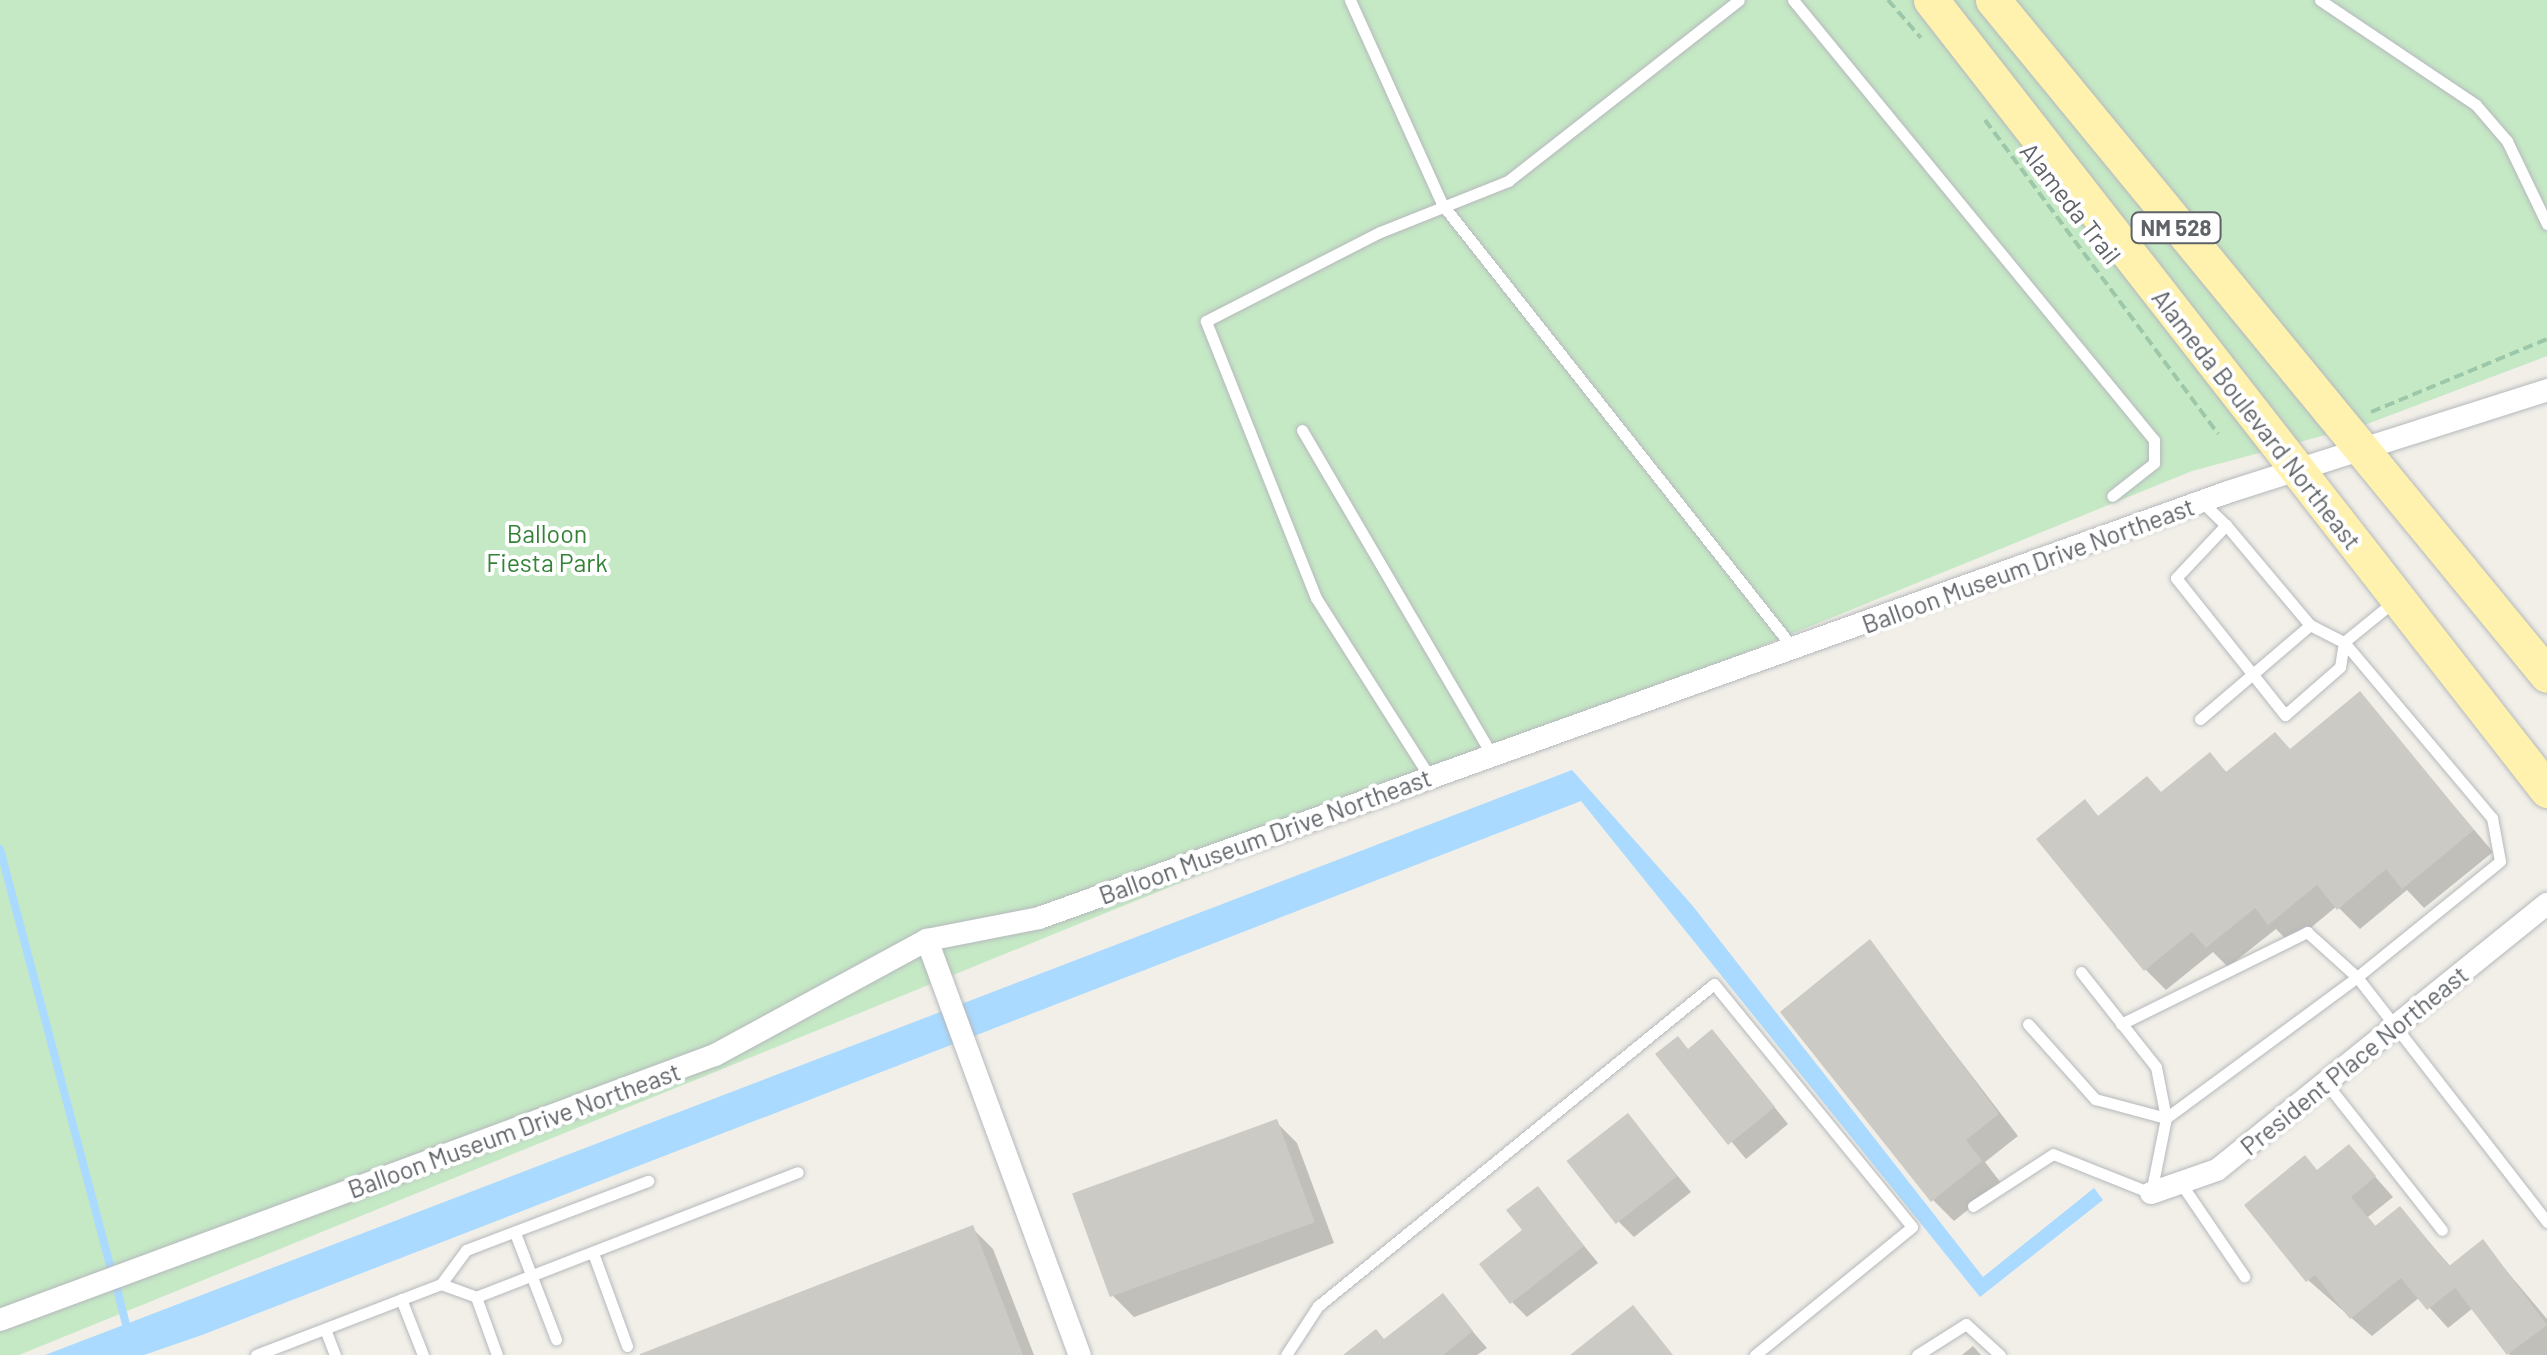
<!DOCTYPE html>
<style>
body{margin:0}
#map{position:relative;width:2547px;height:1355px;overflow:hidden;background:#f1efe8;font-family:Barlow,sans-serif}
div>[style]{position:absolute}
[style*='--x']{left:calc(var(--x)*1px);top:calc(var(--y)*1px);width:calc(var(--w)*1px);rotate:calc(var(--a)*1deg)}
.green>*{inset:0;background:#c5e8c5}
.water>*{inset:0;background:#aadaff}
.shadow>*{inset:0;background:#0003}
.stream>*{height:8px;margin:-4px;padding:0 4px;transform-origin:4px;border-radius:4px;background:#aadaff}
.building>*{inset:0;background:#cccac5;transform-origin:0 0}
.path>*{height:4px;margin-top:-2px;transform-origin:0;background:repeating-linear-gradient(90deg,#9cc7a9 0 10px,transparent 0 15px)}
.roads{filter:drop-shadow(0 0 2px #b5b8bc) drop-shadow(0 0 2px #b5b8bc)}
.service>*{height:11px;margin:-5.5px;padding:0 5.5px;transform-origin:5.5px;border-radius:5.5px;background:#fff}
.minor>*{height:22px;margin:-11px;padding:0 11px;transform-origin:11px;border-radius:11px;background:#fff}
.primary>*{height:35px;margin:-17.5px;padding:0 17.5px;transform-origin:17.5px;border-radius:17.5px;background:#fff2af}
span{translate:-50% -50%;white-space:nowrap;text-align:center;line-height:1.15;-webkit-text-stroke:8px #fff;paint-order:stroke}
.shield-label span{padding:2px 8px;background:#fff;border:2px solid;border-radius:8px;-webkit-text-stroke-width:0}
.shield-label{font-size:22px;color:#5f6368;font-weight:700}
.street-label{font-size:25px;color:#5f6368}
.park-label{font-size:25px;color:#348238}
</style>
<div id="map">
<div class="green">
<i style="clip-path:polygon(0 0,2547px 0,2547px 356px,2367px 424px,2192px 471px,19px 1355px,0 1355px)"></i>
</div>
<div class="water">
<i style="clip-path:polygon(1572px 770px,1692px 905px,1983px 1277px,2094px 1188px,2103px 1200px,1980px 1297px,1581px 801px,202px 1335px,144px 1355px,45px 1355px)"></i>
</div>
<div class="shadow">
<i style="clip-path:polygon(2360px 695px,2493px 852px,2424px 908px,2407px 890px,2360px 929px,2337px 906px,2291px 944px,2276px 929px,2228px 967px,2213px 952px,2166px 990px,2146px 970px,2085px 803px,2100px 818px,2162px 794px,2210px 755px,2228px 774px,2291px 751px)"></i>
<i style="clip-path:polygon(1870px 943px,2018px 1136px,1985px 1162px,2001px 1183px,1954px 1221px,1933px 1200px)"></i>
<i style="clip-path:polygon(1727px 1048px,1788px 1124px,1746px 1159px,1659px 1055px)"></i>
<i style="clip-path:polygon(1628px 1116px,1691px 1192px,1634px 1237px,1619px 1222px)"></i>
<i style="clip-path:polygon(1276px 1122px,1297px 1143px,1334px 1243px,1134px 1317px,1113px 1296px)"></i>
<i style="clip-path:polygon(2349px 1147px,2393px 1197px,2368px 1217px,2377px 1228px,2400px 1209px,2451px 1267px,2483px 1243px,2547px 1319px,2547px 1355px,2510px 1355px,2473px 1308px,2448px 1328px,2420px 1297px,2372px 1336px,2308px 1280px,2318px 1172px)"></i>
<i style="clip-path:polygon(1538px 1189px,1598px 1263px,1527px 1317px,1512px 1302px)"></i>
<i style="clip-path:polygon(972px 1228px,993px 1249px,1034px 1355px,643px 1355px)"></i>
<i style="clip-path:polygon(1442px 1296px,1487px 1348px,1477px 1355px,1347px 1355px,1385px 1341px)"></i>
<i style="clip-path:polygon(1973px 1346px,1981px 1355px,1962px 1355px)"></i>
</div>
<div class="stream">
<i style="--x:0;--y:849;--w:442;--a:75.2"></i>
<i style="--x:116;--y:1285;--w:49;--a:75.7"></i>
</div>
<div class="building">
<i style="clip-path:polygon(2360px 691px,2474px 830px,2402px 889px,2386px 869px,2337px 910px,2317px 885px,2268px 925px,2255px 908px,2206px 948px,2192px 932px,2144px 971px,2036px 839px,2085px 799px,2098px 816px,2147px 776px,2161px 792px,2210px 752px,2226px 772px,2275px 732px,2290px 749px)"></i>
<i style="clip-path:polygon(1870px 939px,1999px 1114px,1966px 1140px,1982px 1161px,1931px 1202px,1780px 1012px)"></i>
<i style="clip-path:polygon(1712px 1029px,1775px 1107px,1728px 1145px,1655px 1054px,1678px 1036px,1688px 1049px)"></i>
<i style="left:1628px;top:1113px;width:80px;height:78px;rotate:52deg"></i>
<i style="left:1277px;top:1119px;width:110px;height:218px;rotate:70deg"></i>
<i style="clip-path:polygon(2349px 1144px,2376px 1176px,2351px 1197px,2375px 1226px,2400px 1206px,2449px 1266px,2483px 1239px,2547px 1325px,2507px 1355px,2455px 1288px,2427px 1310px,2401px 1278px,2350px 1319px,2315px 1275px,2306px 1282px,2244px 1205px,2305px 1155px,2317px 1170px)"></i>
<i style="clip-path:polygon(1538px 1186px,1584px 1246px,1510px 1304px,1479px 1264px,1522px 1230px,1506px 1210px)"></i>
<i style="clip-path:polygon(973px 1225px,1023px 1355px,640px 1355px,640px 1354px)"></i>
<i style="clip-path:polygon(1443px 1293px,1473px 1331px,1443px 1355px,1343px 1355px,1376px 1329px,1384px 1339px)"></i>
<i style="clip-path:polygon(1633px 1305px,1673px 1355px,1570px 1355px)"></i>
</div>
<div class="path">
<i style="--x:1888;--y:0;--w:50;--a:49"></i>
<i style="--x:1985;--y:120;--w:391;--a:53.4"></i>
<i style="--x:2371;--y:412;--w:191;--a:-22.5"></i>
</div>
<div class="roads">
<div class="service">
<i style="--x:1350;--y:0;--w:224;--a:65.7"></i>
<i style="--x:1442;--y:204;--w:566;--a:51.67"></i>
<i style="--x:1793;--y:0;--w:569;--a:50.63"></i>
<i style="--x:2154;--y:440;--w:23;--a:90"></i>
<i style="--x:2154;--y:463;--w:53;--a:141.8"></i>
<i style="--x:2320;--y:0;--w:188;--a:33.9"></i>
<i style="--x:2476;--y:105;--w:48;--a:49.3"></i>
<i style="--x:2507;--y:141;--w:92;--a:64.3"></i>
<i style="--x:1302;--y:430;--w:375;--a:59.7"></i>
<i style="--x:2203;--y:503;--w:32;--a:44"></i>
<i style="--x:2226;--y:525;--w:131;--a:50"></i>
<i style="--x:2310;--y:625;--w:38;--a:27"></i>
<i style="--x:2344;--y:642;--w:25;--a:99"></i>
<i style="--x:2340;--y:667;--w:73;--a:138.9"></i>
<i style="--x:2285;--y:715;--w:175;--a:-128.5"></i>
<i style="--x:2176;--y:578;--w:73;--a:-46.7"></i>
<i style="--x:2200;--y:719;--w:145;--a:-40.5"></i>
<i style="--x:1429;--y:776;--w:211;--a:-122.4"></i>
<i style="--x:1316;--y:598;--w:298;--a:-111.7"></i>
<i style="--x:1206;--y:321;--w:195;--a:-27.1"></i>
<i style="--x:1380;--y:232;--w:138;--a:-21.7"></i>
<i style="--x:1508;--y:181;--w:293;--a:-38.1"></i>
<i style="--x:2028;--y:1024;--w:101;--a:48.2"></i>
<i style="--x:2095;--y:1099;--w:73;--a:15"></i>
<i style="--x:2166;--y:1118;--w:52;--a:-101.1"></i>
<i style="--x:2156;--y:1067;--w:121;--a:-128.3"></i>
<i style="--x:2121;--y:1024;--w:208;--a:-26.3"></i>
<i style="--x:2307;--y:932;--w:67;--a:42"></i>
<i style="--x:2357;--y:977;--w:184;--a:-39"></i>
<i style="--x:2500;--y:861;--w:44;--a:-100.5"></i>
<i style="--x:2492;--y:818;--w:230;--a:-130.1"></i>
<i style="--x:2344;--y:642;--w:63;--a:-39.2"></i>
<i style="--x:2326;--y:1083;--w:187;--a:51.7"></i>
<i style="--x:2184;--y:1188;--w:107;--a:55.7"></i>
<i style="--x:1973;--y:1206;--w:95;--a:-33"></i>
<i style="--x:2053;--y:1154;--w:105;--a:21.7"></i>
<i style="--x:2151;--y:1193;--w:76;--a:-78.7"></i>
<i style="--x:2166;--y:1118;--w:237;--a:-36.4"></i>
<i style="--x:2357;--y:977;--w:310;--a:52.2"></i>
<i style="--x:515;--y:1233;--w:114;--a:68.9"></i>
<i style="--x:593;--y:1253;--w:99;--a:69.9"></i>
<i style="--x:441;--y:1284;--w:37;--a:20"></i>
<i style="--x:476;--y:1297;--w:345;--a:-21.2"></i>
<i style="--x:476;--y:1297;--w:62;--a:70.1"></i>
<i style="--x:401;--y:1299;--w:60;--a:68.6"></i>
<i style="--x:325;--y:1329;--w:28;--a:69"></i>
<i style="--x:256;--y:1355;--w:198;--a:-21"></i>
<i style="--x:441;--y:1284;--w:42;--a:-53.7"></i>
<i style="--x:466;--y:1250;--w:195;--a:-20.8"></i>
<i style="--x:1286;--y:1355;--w:59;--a:-56.9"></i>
<i style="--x:1318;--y:1306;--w:510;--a:-39.12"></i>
<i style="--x:1714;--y:984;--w:313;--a:50.8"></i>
<i style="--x:1912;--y:1227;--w:203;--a:140.8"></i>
<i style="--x:1917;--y:1355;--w:58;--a:-32.3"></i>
<i style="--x:1966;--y:1324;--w:46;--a:42.4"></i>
</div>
<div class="minor">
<i style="--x:927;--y:940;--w:442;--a:69.8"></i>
<i style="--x:2151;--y:1193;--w:70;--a:-19.2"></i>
<i style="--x:2217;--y:1170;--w:424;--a:-38.9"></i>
<i style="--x:0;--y:1320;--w:763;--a:-20.34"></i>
<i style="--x:715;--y:1055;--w:241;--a:-28.5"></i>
<i style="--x:927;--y:940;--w:114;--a:-11.1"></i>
<i style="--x:1039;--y:918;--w:1263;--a:-19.71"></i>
<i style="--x:2228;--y:492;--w:335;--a:-17.7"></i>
</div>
<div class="primary">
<i style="--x:1931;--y:0;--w:1002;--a:52.05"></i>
<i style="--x:1993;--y:0;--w:873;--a:50.62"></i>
</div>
</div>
<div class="shield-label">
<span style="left:2176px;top:228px">NM 528</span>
</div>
<div class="street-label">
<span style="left:2071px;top:203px;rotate:52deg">Alameda Trail</span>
<span style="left:2257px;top:419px;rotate:52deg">Alameda Boulevard Northeast</span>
<span style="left:2028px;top:565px;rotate:-20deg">Balloon Museum Drive Northeast</span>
<span style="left:1265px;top:836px;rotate:-20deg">Balloon Museum Drive Northeast</span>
<span style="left:2354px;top:1060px;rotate:-39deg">President Place Northeast</span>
<span style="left:514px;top:1130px;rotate:-20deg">Balloon Museum Drive Northeast</span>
</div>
<div class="park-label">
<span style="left:547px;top:548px">Balloon<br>Fiesta Park</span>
</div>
</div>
